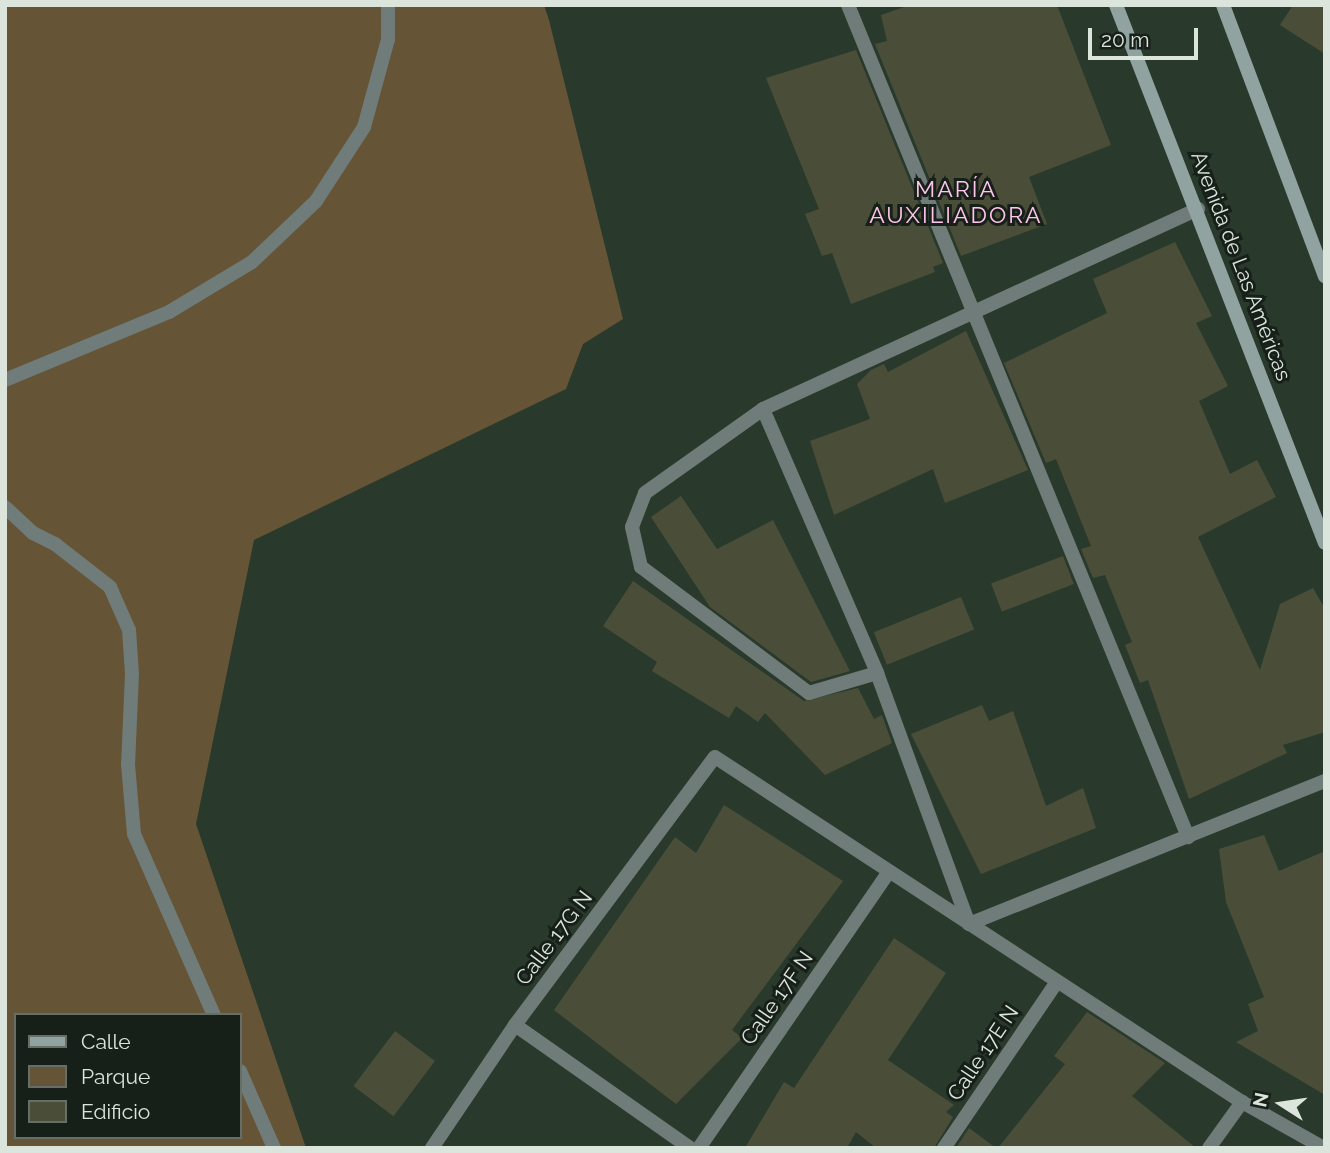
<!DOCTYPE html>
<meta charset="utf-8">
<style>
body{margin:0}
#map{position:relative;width:1330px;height:1153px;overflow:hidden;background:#293a2c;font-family:Raleway,sans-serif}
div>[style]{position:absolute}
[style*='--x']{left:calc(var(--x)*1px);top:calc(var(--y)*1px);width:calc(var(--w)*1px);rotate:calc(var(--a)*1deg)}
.green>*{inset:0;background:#655435}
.building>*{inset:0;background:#4a4e39;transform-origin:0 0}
.lane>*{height:14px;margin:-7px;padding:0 7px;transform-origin:7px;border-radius:7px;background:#6f7c7a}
.street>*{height:14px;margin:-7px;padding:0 7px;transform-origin:7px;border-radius:7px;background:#6f7c7a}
.secondary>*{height:14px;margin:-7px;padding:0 7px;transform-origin:7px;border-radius:7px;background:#90a3a0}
span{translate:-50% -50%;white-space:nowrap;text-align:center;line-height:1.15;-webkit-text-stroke:6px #171f19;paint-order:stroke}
.street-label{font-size:21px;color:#dbe5dc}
.neighbourhood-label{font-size:23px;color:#ffc6ec;letter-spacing:2px}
.frame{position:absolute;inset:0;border:7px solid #dbe5dc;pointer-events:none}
.legend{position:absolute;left:14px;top:1013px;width:228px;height:126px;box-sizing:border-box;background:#171f19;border:2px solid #656e67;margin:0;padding:9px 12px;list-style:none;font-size:21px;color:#dbe5dc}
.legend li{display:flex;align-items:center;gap:14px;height:35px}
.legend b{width:35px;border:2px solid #656e67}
.north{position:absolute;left:1246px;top:1069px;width:70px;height:70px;-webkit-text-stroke:5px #171f19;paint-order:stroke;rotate:282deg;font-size:19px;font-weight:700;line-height:28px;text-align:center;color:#dbe5dc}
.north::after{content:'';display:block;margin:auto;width:24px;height:32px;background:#dbe5dc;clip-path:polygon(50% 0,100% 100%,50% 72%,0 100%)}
.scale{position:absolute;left:1088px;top:28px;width:110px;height:32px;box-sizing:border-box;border:4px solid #dbe5dc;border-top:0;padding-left:9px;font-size:21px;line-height:24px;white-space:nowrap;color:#dbe5dc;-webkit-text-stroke:5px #171f19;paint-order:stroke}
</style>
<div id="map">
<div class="green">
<i style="clip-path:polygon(evenodd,5px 5px,544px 5px,549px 20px,623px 319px,583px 344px,566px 389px,254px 540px,196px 824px,306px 1148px,5px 1148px,5px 5px,16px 1015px,240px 1015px,240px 1137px,16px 1137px,16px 1015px)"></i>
</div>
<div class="building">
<i style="clip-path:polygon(910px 5px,1057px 5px,1111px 145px,1029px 177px,1047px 224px,961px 256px,875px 44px,887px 41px,881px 15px)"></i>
<i style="clip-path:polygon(1293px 5px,1325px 5px,1325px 54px,1280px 25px)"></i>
<i style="clip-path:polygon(856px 50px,943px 263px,933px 267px,935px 272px,851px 304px,832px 253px,822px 256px,805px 214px,819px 209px,766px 78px)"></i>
<i style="clip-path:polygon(1175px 242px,1212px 316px,1196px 323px,1228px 386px,1199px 401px,1230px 474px,1257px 460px,1276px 497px,1198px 537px,1260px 670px,1280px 604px,1313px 588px,1325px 609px,1325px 732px,1283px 745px,1287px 753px,1189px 799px,1148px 680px,1140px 683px,1125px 645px,1132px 642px,1105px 575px,1093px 578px,1081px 549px,1091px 546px,1056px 459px,1046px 463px,1004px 363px,1107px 313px,1093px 279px)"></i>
<i style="clip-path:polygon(966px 331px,1028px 470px,945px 503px,933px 469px,834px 515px,810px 441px,870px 419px,857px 384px,871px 370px,884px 364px,888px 372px)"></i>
<i style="clip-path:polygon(681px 496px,717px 549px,773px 520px,850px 671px,811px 682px,710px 607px,651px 517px)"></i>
<i style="left:1063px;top:556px;width:30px;height:77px;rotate:69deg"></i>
<i style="clip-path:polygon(633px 581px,804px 701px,858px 688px,874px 719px,882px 715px,892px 743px,825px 775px,765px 713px,758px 722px,736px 706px,729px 718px,652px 671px,657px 662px,603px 626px)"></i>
<i style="left:961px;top:597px;width:35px;height:94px;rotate:68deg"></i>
<i style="clip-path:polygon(982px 705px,989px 721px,1013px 711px,1046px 806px,1083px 788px,1096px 828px,981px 874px,911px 734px)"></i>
<i style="clip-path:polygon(724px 805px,843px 881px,732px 1030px,742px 1038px,676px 1104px,554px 1010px,675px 837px,696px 853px)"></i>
<i style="clip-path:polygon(1264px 835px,1279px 871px,1325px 851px,1325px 1095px,1236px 1042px,1258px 1031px,1248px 1004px,1264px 997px,1226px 902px,1219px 849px)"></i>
<i style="clip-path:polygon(894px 938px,946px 973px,888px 1060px,954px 1105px,946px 1112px,953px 1117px,934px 1148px,876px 1148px,856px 1132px,847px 1148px,745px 1148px,784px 1082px,794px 1088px)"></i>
<i style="clip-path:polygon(1087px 1012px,1165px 1063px,1132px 1096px,1196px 1148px,998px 1148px,1065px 1064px,1054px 1056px)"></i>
<i style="left:395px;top:1031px;width:50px;height:69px;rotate:37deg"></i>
<i style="clip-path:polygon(969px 1128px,996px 1148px,956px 1148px)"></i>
</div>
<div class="lane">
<i style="--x:5;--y:380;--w:178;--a:-22.5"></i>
<i style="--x:169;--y:312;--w:97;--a:-31.1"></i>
<i style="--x:252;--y:262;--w:88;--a:-43.6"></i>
<i style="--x:316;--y:201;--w:88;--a:-57"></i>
<i style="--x:364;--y:127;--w:91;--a:-74.7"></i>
<i style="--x:388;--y:39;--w:34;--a:-90"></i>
<i style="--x:5;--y:507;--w:38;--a:43"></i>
<i style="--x:33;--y:533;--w:25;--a:27"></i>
<i style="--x:55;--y:544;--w:70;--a:38"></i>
<i style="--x:110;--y:587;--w:47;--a:66.2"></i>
<i style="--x:129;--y:630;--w:44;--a:86.1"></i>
<i style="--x:132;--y:674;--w:90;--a:92.5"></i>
<i style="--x:128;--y:764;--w:70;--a:85.1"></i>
<i style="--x:134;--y:834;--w:198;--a:66.2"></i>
<i style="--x:240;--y:1071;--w:84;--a:66.2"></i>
</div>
<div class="street">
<i style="--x:848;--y:5;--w:899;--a:67.77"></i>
<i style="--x:763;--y:409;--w:288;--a:66.6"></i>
<i style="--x:877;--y:673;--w:267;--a:69.9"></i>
<i style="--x:969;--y:924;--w:384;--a:-21.9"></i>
<i style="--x:877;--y:673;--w:71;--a:163.6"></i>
<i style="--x:809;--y:693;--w:210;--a:-143.1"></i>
<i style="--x:641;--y:567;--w:41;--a:-102.7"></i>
<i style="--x:632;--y:527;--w:36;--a:-69"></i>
<i style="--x:645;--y:493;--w:145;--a:-35.4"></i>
<i style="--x:763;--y:409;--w:479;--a:-24.7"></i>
<i style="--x:515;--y:1025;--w:214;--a:35.1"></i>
<i style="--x:432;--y:1148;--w:148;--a:-56"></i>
<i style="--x:515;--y:1025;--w:334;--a:-53.3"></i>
<i style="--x:715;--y:757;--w:630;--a:33.21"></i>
<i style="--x:1242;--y:1102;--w:94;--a:29.3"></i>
<i style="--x:699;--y:1148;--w:335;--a:-55.5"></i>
<i style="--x:944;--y:1148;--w:201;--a:-55.8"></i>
<i style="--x:1209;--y:1148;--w:57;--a:-54.3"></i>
</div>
<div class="secondary">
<i style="--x:1116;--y:5;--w:577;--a:68.77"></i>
<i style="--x:1223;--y:5;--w:290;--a:69.4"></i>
</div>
<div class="street-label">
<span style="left:1241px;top:266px;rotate:69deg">Avenida de Las Américas</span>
<span style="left:554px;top:938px;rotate:-53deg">Calle 17G N</span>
<span style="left:777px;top:998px;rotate:-55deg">Calle 17F N</span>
<span style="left:983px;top:1053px;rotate:-56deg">Calle 17E N</span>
</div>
<div class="neighbourhood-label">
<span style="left:956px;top:202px">MARÍA<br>AUXILIADORA</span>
</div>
<div class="frame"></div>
<ul class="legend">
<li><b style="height:9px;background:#90a3a0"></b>Calle</li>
<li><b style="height:19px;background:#655435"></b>Parque</li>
<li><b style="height:19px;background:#4a4e39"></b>Edificio</li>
</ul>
<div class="north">N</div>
<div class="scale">20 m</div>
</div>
